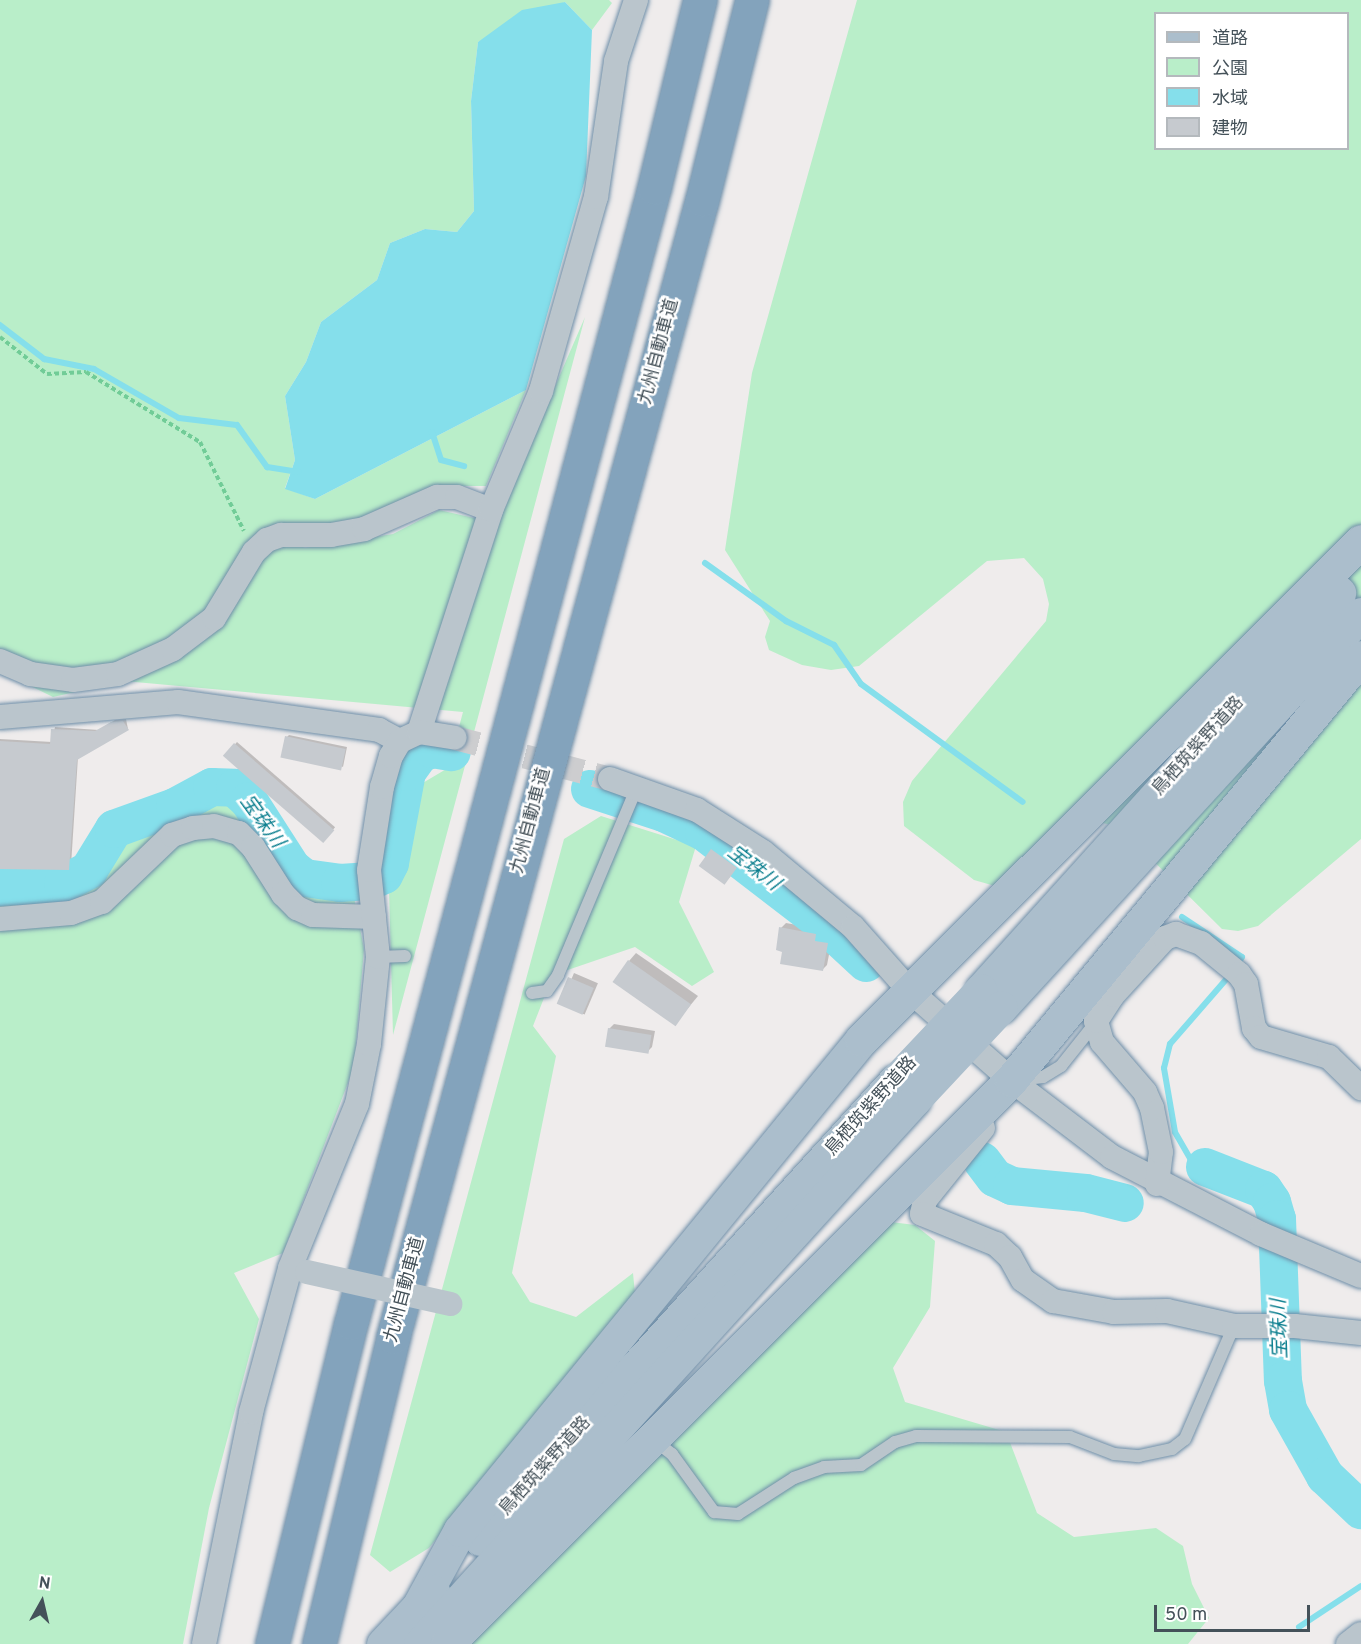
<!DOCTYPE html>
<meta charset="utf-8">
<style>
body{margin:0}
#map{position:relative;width:1361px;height:1644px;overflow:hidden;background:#efecec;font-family:Overpass,"Noto Sans JP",sans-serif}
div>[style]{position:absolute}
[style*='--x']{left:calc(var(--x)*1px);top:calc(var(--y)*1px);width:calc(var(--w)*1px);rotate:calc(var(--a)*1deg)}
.green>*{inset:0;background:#b9eec9}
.water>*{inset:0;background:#85dfeb}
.shadow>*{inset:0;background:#0003;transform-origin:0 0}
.stream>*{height:6px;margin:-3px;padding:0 3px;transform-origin:3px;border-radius:3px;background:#85dfeb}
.river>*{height:38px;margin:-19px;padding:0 19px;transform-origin:19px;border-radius:19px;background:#85dfeb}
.building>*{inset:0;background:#c6cacf;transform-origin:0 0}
.street-tunnel>*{height:24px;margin-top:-12px;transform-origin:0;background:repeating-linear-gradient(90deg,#cdcdcf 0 24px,transparent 0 36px)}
.path>*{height:4px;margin-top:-2px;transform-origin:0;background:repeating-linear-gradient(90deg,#71cc97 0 4.5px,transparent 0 7.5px)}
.roads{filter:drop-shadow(0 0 2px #6e8ea8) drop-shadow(0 0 2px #6e8ea8)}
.lane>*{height:12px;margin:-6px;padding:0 6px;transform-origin:6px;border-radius:6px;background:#bac5cc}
.street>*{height:24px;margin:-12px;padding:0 12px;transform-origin:12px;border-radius:12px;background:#bac5cc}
.primary>*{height:33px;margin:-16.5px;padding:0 16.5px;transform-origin:16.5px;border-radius:16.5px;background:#abbecc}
.highway>*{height:33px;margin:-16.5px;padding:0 16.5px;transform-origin:16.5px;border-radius:16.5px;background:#83a3bc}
.street-bridge>*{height:24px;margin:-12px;padding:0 12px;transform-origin:12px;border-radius:12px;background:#bac5cc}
.primary-bridge>*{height:33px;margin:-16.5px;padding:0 16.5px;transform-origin:16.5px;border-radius:16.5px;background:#abbecc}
span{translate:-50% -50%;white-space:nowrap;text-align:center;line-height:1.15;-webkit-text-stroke:5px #fff;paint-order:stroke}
.street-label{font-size:18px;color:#445159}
.water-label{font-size:20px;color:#0c7f8f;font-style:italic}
.legend{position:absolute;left:1154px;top:12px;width:195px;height:138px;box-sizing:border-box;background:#fff;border:2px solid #b4b9bd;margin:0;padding:8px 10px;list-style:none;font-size:18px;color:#445159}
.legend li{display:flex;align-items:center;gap:12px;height:30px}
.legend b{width:30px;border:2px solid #b4b9bd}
.north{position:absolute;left:12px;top:1572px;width:60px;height:60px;-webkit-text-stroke:4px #fff;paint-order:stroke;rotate:8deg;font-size:16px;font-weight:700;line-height:24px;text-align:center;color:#445159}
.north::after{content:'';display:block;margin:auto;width:21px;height:27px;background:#445159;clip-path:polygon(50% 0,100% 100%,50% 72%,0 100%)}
.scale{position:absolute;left:1154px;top:1605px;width:156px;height:27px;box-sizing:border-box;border:3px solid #445159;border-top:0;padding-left:8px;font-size:18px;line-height:21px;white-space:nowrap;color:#445159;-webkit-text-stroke:4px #fff;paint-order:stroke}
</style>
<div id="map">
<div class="green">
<i style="clip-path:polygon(0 0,609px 0,612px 3px,592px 30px,565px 2px,478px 42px,471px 101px,474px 211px,457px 232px,425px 229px,390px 243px,377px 280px,321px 322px,306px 362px,285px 396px,295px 460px,285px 488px,315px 499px,526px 390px,486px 486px,436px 486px,303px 548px,393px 534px,439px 510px,496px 523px,585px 317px,393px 1035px,389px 889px,421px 784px,448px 768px,463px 712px,124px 681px,53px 697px,0 671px)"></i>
<i style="clip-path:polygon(evenodd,857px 0,1361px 0,1361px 839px,1258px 926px,1238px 931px,1222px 929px,1119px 827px,1103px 823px,1081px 833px,1002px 888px,974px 880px,904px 826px,903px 802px,912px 781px,1046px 621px,1049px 604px,1043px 579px,1024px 558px,987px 561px,859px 666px,831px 670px,802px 665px,769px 650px,765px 637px,770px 621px,725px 550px,752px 373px,857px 0,1156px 14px,1348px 14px,1348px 148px,1156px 148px,1156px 14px)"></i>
<i style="clip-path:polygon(209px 802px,240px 806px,295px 883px,353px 892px,364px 949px,354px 1067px,283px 1253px,234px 1273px,259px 1319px,209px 1508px,183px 1644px,0 1644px,0 899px,68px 894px,93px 875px,126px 833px,182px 820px)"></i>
<i style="clip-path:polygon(601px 816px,696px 846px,679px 902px,714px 972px,692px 986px,635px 947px,553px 975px,533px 1026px,556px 1056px,512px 1273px,530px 1302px,576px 1317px,633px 1273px,635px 1294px,429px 1548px,390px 1572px,370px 1555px,564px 839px)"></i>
<i style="clip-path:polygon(883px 1221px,915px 1225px,935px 1241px,930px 1307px,893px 1368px,905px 1402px,1006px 1432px,1037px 1513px,1074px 1537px,1156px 1528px,1183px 1546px,1192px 1584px,1209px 1618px,1188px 1644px,461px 1644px)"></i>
</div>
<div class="water">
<i style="clip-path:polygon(565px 2px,592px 30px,586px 176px,526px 390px,315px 499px,285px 489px,295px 460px,285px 396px,306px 362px,321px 322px,377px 280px,390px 243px,425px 229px,457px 232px,474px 211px,471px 101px,478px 42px,522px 10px)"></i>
</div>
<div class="shadow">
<i style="clip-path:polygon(126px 719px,128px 729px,78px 757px,71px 866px,0 867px,0 739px,52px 742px,55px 727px,99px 730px,115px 720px)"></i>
<i style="clip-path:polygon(289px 735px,347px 747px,343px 767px,287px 737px)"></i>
<i style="left:237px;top:742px;width:130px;height:18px;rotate:41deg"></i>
<i style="clip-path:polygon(717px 845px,741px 862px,729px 878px,700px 865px)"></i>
<i style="clip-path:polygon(786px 923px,820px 929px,819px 936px,832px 939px,827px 965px,822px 970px,784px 950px,781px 928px)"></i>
<i style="clip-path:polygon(636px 953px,698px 996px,675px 1024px,629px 961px)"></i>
<i style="left:574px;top:973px;width:26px;height:34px;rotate:23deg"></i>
<i style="clip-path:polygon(614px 1024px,655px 1031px,652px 1047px,647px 1052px,609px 1029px)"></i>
</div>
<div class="stream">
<i style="--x:0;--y:325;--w:56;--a:37.7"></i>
<i style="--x:44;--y:359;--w:51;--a:11.3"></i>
<i style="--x:94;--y:369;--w:98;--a:30"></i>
<i style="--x:179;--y:418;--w:58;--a:6.9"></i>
<i style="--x:237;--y:425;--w:52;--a:54.5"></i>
<i style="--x:267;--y:467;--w:32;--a:9"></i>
<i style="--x:432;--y:432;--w:29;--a:72"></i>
<i style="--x:441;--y:460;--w:24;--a:15"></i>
<i style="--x:705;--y:563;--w:100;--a:35.6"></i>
<i style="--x:786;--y:621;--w:54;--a:26.6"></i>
<i style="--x:834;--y:645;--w:47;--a:55.3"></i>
<i style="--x:861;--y:684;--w:200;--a:36.1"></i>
<i style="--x:1182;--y:917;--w:72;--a:33.7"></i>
<i style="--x:1242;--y:957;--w:12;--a:121"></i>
<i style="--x:1205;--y:1167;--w:16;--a:-153"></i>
<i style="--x:1191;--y:1160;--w:32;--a:-120"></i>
<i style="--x:1175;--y:1132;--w:65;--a:-99.8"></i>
<i style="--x:1164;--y:1068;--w:25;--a:-76"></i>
<i style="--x:1170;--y:1044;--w:91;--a:-49"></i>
<i style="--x:1299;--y:1627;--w:74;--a:-33.5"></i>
</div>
<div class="river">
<i style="--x:590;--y:789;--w:78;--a:18"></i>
<i style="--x:664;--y:813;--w:44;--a:25.4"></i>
<i style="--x:704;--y:832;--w:153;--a:37.5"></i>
<i style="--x:825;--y:925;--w:56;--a:42.8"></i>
<i style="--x:0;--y:887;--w:63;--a:-2.7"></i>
<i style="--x:63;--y:884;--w:30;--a:-28"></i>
<i style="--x:89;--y:870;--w:48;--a:-58.6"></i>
<i style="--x:114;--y:829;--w:65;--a:-19.8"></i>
<i style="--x:175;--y:807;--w:42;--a:-28.4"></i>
<i style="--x:212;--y:787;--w:23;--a:2"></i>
<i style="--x:235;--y:788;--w:19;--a:43"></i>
<i style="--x:249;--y:801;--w:80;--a:57.3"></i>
<i style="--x:292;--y:868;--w:16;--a:38"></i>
<i style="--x:305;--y:878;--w:35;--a:8"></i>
<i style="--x:340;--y:883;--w:31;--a:-4"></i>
<i style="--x:371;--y:881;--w:14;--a:-25"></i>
<i style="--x:384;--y:875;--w:13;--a:-63"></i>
<i style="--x:390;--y:863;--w:93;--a:-79.4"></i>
<i style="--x:407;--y:772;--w:22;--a:-54"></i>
<i style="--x:420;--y:754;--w:13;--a:-23"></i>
<i style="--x:432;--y:749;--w:20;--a:9"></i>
<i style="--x:982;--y:1161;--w:21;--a:53"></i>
<i style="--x:995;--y:1178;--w:19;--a:25"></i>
<i style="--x:1012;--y:1186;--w:74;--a:5.4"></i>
<i style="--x:1086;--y:1193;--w:40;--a:14.4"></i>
<i style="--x:1205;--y:1167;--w:63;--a:21.3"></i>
<i style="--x:1264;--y:1190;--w:14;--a:56"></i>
<i style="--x:1272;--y:1202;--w:18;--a:74"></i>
<i style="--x:1277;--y:1219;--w:162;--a:87.9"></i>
<i style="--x:1283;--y:1381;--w:29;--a:80"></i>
<i style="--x:1288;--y:1410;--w:76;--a:60.7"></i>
<i style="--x:1325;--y:1476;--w:50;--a:43.4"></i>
</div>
<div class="building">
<i style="clip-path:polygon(123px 721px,129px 730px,77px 760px,69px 870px,0 869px,0 741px,50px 744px,51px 729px,95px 731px,111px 722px)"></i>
<i style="left:285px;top:736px;width:62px;height:22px;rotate:12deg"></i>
<i style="left:234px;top:743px;width:133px;height:17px;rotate:41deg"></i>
<i style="left:711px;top:849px;width:32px;height:21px;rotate:36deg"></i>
<i style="clip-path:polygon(779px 927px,816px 934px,815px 941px,828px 943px,823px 971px,780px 964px,782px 952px,776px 950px)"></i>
<i style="left:628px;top:960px;width:77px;height:27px;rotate:35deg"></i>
<i style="left:568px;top:977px;width:28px;height:29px;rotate:23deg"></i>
<i style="left:608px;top:1028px;width:44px;height:19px;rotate:9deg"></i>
</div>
<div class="street-tunnel">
<i style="--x:455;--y:738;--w:160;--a:14.8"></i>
</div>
<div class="path">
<i style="--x:0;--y:337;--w:60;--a:38.2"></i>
<i style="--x:47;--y:374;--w:39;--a:-3"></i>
<i style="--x:86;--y:372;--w:134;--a:31.6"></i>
<i style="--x:200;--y:442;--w:99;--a:63.7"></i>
</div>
<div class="roads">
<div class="lane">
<i style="--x:378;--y:957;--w:27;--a:-2"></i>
<i style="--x:532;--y:993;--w:15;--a:-8"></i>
<i style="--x:547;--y:991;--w:19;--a:-55"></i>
<i style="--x:558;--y:975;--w:204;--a:-67.2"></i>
<i style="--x:1018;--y:1080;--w:25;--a:-7"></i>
<i style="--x:1043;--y:1077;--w:21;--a:-31"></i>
<i style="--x:1061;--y:1066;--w:56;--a:-51.5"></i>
<i style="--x:654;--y:1440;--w:23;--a:38"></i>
<i style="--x:672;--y:1454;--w:72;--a:54.1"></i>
<i style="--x:714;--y:1512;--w:24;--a:5"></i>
<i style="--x:738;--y:1514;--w:67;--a:-32.7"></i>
<i style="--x:794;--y:1478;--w:32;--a:-20"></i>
<i style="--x:824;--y:1467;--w:37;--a:-3"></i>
<i style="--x:861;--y:1465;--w:41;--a:-34.1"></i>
<i style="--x:895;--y:1442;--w:22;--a:-16"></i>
<i style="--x:916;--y:1436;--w:154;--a:0.4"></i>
<i style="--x:1070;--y:1437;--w:47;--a:21.1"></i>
<i style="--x:1114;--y:1454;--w:25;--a:5"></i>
<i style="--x:1139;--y:1456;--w:34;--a:-12"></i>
<i style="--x:1172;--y:1449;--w:16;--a:-38"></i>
<i style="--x:1185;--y:1439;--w:123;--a:-66.6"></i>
</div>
<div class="street">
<i style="--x:0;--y:661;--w:33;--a:23"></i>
<i style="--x:30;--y:674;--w:43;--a:7.9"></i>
<i style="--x:73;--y:680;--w:45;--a:-7.6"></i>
<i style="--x:118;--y:674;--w:60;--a:-24.4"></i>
<i style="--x:173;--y:649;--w:51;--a:-37.1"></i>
<i style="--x:214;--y:618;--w:77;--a:-58.8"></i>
<i style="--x:254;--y:552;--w:18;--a:-43"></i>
<i style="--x:267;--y:540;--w:15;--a:-20"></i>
<i style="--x:281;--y:535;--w:50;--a:0"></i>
<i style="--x:331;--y:535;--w:34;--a:-10"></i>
<i style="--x:364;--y:529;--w:80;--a:-23.7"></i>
<i style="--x:437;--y:497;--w:20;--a:0"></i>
<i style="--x:457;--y:497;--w:36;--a:21"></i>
<i style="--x:0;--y:717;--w:179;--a:-4.8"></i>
<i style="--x:178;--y:702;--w:203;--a:7.9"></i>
<i style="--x:379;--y:730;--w:24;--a:28"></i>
<i style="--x:419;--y:732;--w:233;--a:-72"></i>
<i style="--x:491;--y:510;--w:129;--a:-67.2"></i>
<i style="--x:541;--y:391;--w:202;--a:-74.2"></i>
<i style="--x:596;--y:197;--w:137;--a:-81.6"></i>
<i style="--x:616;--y:61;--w:64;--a:-71.8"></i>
<i style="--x:610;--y:779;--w:92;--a:19.6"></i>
<i style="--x:697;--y:810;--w:78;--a:32.5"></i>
<i style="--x:763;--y:852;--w:117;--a:39.8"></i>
<i style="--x:853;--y:927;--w:84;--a:48.4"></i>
<i style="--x:909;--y:990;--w:136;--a:41.4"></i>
<i style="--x:1011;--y:1080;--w:127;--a:37.3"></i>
<i style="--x:1112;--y:1157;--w:168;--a:27.3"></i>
<i style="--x:1261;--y:1234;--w:108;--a:22.8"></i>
<i style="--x:0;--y:919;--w:71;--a:-4.8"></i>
<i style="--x:71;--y:913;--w:33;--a:-20"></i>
<i style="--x:102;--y:902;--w:97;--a:-43.7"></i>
<i style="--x:172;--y:835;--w:22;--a:-18"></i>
<i style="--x:193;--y:828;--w:21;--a:-5"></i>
<i style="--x:214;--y:826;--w:26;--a:16"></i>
<i style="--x:239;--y:833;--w:20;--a:45"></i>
<i style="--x:253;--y:847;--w:56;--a:57.4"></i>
<i style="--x:283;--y:894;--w:20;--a:45"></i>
<i style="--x:297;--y:908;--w:17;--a:24"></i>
<i style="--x:313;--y:915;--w:61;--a:1.9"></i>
<i style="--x:983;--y:1128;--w:92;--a:128.9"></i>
<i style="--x:925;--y:1200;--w:14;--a:102"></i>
<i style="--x:922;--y:1214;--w:80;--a:22.1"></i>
<i style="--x:996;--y:1244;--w:19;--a:43"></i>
<i style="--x:1010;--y:1257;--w:26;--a:61"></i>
<i style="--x:1023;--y:1280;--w:37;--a:35"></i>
<i style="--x:1053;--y:1301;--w:62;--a:10.2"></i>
<i style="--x:1114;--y:1312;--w:53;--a:-1.1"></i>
<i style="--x:1167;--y:1311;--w:69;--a:12.6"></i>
<i style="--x:1234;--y:1326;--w:61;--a:0"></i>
<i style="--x:1295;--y:1326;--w:66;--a:6.1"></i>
<i style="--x:1157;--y:1184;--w:32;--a:-83"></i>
<i style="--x:1161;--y:1152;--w:45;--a:-101.6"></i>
<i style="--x:1152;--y:1108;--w:17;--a:-114"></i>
<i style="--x:1145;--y:1092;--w:66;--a:-130.7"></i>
<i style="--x:1102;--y:1042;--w:22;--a:-106"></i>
<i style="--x:1096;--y:1021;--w:31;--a:-57"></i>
<i style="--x:1113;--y:995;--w:77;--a:-47.6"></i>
<i style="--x:1165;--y:938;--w:12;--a:-20"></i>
<i style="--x:1176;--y:934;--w:27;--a:20"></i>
<i style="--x:1201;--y:943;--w:49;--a:39.2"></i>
<i style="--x:1239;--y:974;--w:12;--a:55"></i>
<i style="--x:1246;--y:984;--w:45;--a:79.7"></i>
<i style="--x:1254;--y:1028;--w:11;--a:52"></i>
<i style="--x:1261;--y:1037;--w:71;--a:16.4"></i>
<i style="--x:1329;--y:1057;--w:45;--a:44.1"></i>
<i style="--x:204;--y:1644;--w:237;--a:-78.5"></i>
<i style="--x:251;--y:1412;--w:149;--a:-74.8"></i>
<i style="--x:290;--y:1268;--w:177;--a:-67.8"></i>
<i style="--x:357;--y:1104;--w:61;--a:-78.7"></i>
<i style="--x:369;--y:1044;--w:87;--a:-84.1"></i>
<i style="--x:378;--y:957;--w:87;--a:-95.9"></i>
<i style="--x:369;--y:870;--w:84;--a:-81.1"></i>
<i style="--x:382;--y:787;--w:32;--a:-74"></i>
<i style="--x:391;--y:756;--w:17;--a:-59"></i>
<i style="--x:400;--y:741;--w:21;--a:-25"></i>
<i style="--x:419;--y:732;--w:36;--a:9"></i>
<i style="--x:1348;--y:1644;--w:16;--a:-38"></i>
</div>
<div class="primary">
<i style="--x:981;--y:990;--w:535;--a:-47.96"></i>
<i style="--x:1001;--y:1007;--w:533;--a:-47.51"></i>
<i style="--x:480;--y:1539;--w:618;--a:-47.82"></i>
<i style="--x:418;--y:1607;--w:88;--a:-61.4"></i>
<i style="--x:460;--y:1530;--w:633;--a:-50.7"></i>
<i style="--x:861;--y:1040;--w:706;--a:-44.94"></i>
<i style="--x:383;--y:1644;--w:73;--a:-46.7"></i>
<i style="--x:420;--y:1644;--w:735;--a:-47.76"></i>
<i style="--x:447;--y:1644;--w:798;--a:-45"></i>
<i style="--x:1011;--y:1080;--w:549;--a:-50.39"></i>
</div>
<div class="highway">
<i style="--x:272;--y:1644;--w:331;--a:-76.2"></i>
<i style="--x:351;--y:1323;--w:1175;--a:-75.05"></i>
<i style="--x:654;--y:188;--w:194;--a:-76.3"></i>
<i style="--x:319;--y:1644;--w:316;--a:-76.4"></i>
<i style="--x:393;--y:1337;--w:1178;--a:-74.8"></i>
<i style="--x:702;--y:200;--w:206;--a:-76"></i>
</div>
</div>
<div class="street-bridge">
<i style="--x:307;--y:1272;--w:147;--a:12.6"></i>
</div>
<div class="primary-bridge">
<i style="--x:895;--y:1081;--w:125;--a:-46.6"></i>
<i style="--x:914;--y:1100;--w:127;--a:-46.9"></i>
</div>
<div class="street-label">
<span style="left:660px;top:352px;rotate:-75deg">九州自動車道</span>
<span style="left:1199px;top:747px;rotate:-48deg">鳥栖筑紫野道路</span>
<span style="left:532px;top:821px;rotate:-75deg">九州自動車道</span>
<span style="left:872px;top:1107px;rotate:-48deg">鳥栖筑紫野道路</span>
<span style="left:406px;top:1290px;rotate:-75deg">九州自動車道</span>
<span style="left:546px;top:1467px;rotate:-48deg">鳥栖筑紫野道路</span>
</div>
<div class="water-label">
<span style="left:261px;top:822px;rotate:54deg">宝珠川</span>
<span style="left:753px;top:869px;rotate:38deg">宝珠川</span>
<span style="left:1281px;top:1329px;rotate:-92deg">宝珠川</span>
</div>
<ul class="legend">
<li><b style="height:8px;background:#abbecc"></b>道路</li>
<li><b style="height:16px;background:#b9eec9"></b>公園</li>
<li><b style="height:16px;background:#85dfeb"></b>水域</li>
<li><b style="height:16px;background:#c6cacf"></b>建物</li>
</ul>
<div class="north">N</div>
<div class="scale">50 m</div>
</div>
